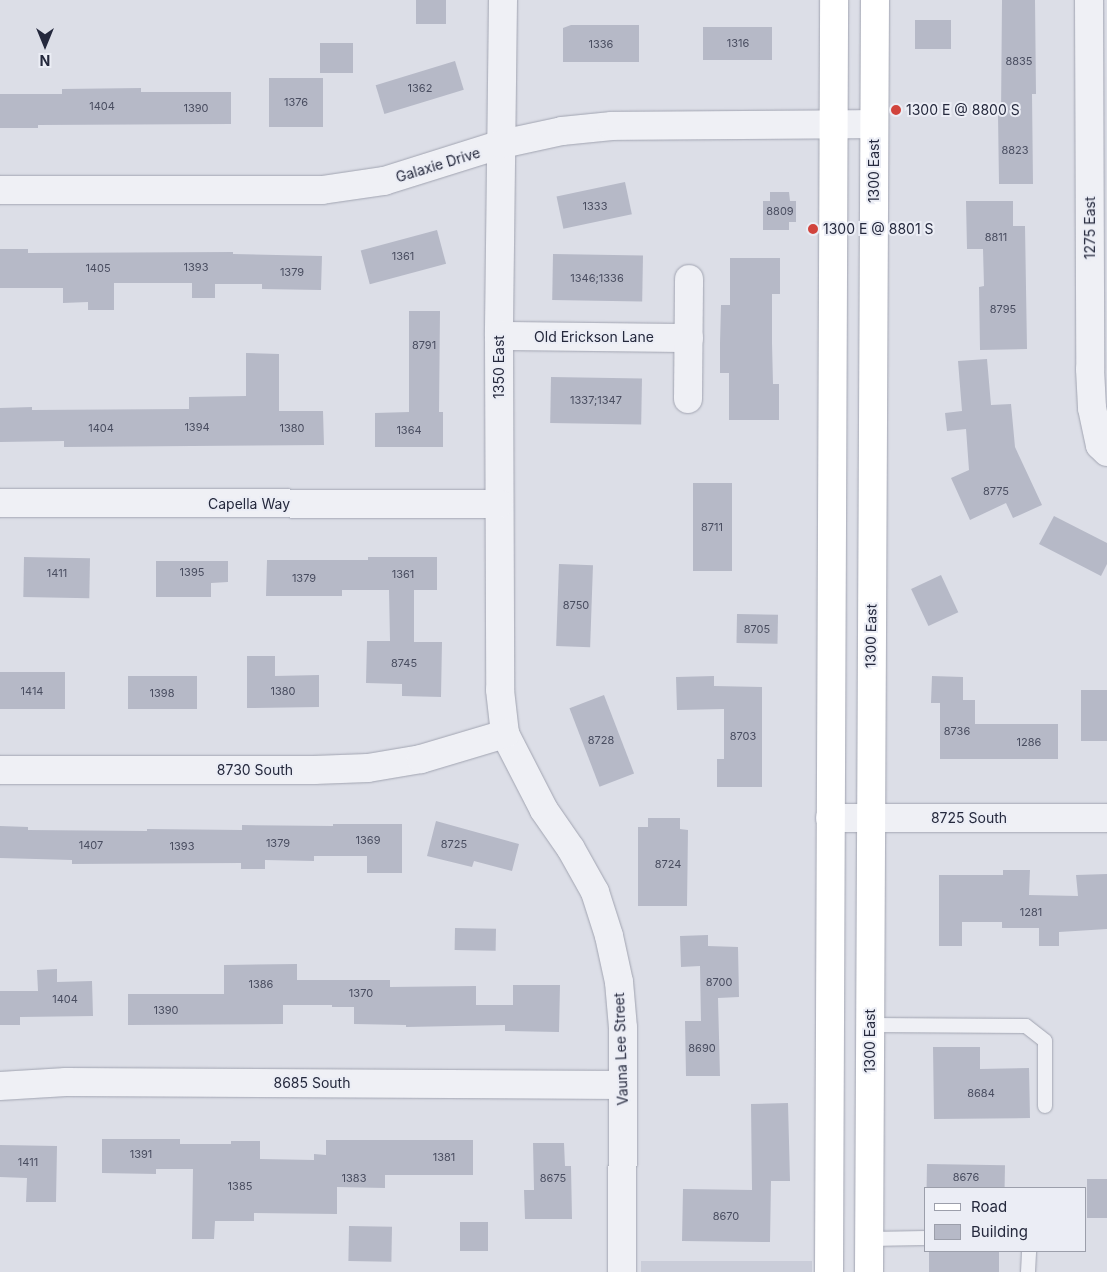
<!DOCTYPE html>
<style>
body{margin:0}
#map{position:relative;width:1107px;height:1272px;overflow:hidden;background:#dcdee7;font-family:Inter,sans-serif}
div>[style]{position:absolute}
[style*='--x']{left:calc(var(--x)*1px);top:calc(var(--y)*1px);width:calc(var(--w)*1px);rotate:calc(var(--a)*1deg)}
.built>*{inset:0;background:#cacdd9;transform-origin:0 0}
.building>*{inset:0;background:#b6b9c7;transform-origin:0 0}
.roads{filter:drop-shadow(0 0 1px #a1a4b1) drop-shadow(0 0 1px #a1a4b1)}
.lane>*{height:14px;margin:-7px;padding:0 7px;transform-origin:7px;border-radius:7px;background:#eff0f5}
.street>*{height:28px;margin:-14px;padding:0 14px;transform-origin:14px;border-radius:14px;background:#eff0f5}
.primary>*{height:28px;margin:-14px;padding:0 14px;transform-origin:14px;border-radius:14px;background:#fff}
.dots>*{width:14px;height:14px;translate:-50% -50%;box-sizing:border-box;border:2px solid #ebedf5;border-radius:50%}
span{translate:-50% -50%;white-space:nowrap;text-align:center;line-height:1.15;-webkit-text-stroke:4px #ebedf5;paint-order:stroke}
.number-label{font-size:11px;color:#494d60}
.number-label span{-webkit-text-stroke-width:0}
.poi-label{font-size:14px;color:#25293d}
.left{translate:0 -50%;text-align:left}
.street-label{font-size:14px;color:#25293d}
.legend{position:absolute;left:924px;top:1187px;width:162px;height:65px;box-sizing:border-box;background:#ebedf5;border:1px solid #9c9fab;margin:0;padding:6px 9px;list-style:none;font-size:15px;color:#25293d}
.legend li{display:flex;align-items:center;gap:10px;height:25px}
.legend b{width:25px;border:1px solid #9c9fab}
.north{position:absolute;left:20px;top:20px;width:50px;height:50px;-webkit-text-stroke:4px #ebedf5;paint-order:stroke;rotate:180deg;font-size:14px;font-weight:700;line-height:20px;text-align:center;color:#25293d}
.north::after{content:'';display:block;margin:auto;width:18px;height:22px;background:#25293d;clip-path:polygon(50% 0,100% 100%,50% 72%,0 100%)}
</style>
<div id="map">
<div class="built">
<i style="left:812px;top:1261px;width:11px;height:171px;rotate:90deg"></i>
</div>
<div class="building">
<i style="left:416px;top:0;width:30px;height:24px"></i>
<i style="clip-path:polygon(1002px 0,1035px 0,1036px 94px,1032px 94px,1033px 184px,999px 184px,998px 115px,1001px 115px)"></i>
<i style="left:915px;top:20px;width:36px;height:29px"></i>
<i style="clip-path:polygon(571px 25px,639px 25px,639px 62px,563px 62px,563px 28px)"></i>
<i style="left:703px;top:27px;width:69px;height:33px"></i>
<i style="left:320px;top:43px;width:33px;height:30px"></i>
<i style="left:455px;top:61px;width:30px;height:83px;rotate:73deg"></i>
<i style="left:269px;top:78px;width:54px;height:49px"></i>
<i style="clip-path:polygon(141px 88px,141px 92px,231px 92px,231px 124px,38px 125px,38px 128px,0 128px,0 94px,62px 94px,62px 89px)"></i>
<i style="left:625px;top:182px;width:33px;height:70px;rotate:78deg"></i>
<i style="clip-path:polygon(770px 192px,789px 192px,790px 201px,796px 201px,796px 222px,789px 222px,789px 230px,763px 230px,763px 201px,770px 201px)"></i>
<i style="clip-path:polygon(966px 201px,1013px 201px,1013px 226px,1025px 226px,1027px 349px,980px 350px,979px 287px,984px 286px,983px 249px,967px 249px)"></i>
<i style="left:437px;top:230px;width:35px;height:79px;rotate:75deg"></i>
<i style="clip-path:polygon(0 249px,28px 249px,28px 253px,233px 252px,233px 254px,322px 256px,321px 290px,262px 289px,262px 284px,215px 284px,215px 298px,192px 298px,192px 283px,114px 283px,114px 310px,88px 310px,88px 302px,63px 303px,63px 288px,0 288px)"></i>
<i style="left:553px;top:254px;width:90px;height:46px;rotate:1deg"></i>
<i style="clip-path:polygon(730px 258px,780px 258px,780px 294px,772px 294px,772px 343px,773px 384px,779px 384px,779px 420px,729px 420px,729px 373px,720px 373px,720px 343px,721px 305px,730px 305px)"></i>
<i style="clip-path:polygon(409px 311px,440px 311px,439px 412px,443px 412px,443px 447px,375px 447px,375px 413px,409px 412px)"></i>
<i style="clip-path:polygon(246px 353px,279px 354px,279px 411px,323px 411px,324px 445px,64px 447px,64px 441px,0 442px,0 408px,32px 407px,32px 410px,189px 409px,189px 397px,246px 396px)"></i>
<i style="clip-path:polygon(987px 359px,991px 405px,1011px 404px,1015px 447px,1042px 505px,1013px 518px,1006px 503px,970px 520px,951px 478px,969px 470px,966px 429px,947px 431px,945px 413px,962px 411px,958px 361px)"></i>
<i style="left:551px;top:377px;width:91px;height:46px;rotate:1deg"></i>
<i style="left:693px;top:483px;width:39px;height:88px"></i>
<i style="clip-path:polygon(1054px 516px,1107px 543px,1107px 564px,1101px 576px,1039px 544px)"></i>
<i style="left:24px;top:557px;width:66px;height:40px;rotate:1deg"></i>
<i style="clip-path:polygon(368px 557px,437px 557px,437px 590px,414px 590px,414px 642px,442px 642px,441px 697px,402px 696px,402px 684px,366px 683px,367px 641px,390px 641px,389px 590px,342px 590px,342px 596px,266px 596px,267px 560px,368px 560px)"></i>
<i style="clip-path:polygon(156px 561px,228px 561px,228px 582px,211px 583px,211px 597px,156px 597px)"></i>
<i style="left:559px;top:564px;width:34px;height:82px;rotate:2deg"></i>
<i style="left:941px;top:575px;width:41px;height:33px;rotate:65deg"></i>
<i style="left:737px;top:614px;width:41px;height:29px;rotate:1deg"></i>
<i style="clip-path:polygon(247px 656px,275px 656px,275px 676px,319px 675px,319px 707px,247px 708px)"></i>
<i style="left:0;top:672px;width:65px;height:37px"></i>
<i style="left:128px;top:676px;width:69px;height:33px"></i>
<i style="clip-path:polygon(714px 676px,714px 686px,762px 687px,762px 787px,717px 787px,717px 759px,724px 759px,724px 709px,677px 710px,676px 677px)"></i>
<i style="clip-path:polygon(932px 676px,963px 677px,963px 700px,975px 700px,975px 724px,1058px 724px,1058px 759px,940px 759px,940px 703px,931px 703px)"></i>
<i style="left:1081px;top:690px;width:26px;height:51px"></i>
<i style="left:604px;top:695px;width:84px;height:37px;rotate:69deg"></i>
<i style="clip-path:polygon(648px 818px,680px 818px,680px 829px,688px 830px,687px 906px,638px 906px,638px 827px,648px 827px)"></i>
<i style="clip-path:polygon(436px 821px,519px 844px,512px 871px,474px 861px,472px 867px,427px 856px)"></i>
<i style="clip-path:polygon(333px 824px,402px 824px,402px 873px,367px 873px,367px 856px,314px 856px,314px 861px,265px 860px,265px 869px,241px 869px,241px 863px,72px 864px,72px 860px,0 858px,0 826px,28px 827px,28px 830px,147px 831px,147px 829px,242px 830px,242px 825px,333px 826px)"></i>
<i style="clip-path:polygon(1003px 870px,1030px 870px,1029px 895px,1078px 896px,1076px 875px,1107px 874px,1107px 929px,1059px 932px,1059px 946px,1039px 946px,1039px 928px,1002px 928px,1002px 922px,962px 922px,962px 946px,939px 946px,939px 875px,1003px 875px)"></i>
<i style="left:455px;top:928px;width:41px;height:22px;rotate:1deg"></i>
<i style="clip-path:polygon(708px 935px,708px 946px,738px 947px,739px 997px,718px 998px,720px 1076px,686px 1076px,685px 1021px,701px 1021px,700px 966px,681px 967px,680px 936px)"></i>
<i style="clip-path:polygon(297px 964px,297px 980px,390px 980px,390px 987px,476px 986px,476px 1005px,513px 1005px,513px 985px,560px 985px,559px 1032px,505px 1031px,505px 1025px,406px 1027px,406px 1025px,354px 1024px,354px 1007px,332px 1007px,332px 1005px,283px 1005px,283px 1024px,128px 1025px,128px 994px,224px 994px,224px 965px)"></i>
<i style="clip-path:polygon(57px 969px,57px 982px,92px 981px,93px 1016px,20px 1017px,20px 1025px,0 1025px,0 991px,38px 991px,37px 970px)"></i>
<i style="clip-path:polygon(933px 1047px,980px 1047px,980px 1069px,1029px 1068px,1030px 1118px,934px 1119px)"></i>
<i style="clip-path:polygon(788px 1103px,790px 1181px,771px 1181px,770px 1242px,682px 1241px,683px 1189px,752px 1190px,751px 1104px)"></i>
<i style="clip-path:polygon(102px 1139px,180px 1139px,180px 1144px,231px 1144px,231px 1141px,260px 1141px,260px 1159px,314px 1160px,314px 1154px,326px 1155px,326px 1140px,473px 1140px,473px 1175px,385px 1175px,385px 1188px,337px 1187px,337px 1214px,254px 1213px,254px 1221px,215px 1221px,214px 1239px,192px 1239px,193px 1169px,156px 1169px,156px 1174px,102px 1173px)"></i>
<i style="clip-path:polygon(533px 1143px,564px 1143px,565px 1166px,571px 1166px,572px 1219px,525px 1219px,524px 1190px,534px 1190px)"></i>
<i style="clip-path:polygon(0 1145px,57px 1146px,56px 1202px,26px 1202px,27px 1178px,0 1177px)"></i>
<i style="left:927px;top:1164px;width:78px;height:24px;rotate:1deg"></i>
<i style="left:1087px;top:1179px;width:20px;height:39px"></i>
<i style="left:460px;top:1222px;width:28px;height:29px"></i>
<i style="left:349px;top:1226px;width:43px;height:35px;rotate:1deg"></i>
<i style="left:929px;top:1251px;width:70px;height:21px"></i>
</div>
<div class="roads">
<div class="lane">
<i style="--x:870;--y:1025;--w:156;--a:0.4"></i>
<i style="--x:1026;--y:1026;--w:24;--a:38"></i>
<i style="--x:1045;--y:1041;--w:65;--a:90"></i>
<i style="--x:869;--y:1239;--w:57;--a:-1"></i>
<i style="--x:1028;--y:1272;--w:21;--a:-87"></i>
</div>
<div class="street">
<i style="--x:503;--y:0;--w:336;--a:90.7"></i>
<i style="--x:499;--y:336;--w:354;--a:89.8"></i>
<i style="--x:500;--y:690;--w:44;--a:83.5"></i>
<i style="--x:505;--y:734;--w:85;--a:62.8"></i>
<i style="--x:544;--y:810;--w:47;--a:55.3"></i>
<i style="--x:571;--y:849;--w:49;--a:60.8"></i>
<i style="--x:595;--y:892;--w:46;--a:72.3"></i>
<i style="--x:609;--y:936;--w:47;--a:77.7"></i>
<i style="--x:619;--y:982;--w:46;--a:85"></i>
<i style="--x:623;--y:1028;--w:244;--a:90.2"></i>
<i style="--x:1089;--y:0;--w:369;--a:89.8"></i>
<i style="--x:1090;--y:369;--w:39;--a:87"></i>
<i style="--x:1092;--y:408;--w:38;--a:78"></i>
<i style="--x:1100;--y:445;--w:10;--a:45"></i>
<i style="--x:0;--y:190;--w:322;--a:0"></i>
<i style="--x:322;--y:190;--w:63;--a:-8.3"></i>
<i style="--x:384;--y:181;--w:124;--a:-17.4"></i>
<i style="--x:502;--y:144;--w:61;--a:-12.2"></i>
<i style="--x:562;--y:131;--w:50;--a:-5.7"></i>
<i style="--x:612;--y:126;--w:262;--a:-0.4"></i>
<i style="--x:499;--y:336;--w:190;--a:0.6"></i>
<i style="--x:688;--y:399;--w:120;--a:-89.5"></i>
<i style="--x:0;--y:503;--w:499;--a:0.1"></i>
<i style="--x:0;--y:770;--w:314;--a:0"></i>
<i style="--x:314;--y:770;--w:54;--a:-2.1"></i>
<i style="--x:368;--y:768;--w:54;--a:-9.6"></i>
<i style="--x:421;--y:759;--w:88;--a:-16.6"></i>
<i style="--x:830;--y:818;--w:277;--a:0"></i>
<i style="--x:0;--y:1086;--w:66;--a:-3.5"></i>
<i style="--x:66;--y:1082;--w:557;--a:0.31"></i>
</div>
<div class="primary">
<i style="--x:829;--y:1272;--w:1272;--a:-89.77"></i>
<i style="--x:869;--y:1272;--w:1272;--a:-89.73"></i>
</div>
</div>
<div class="dots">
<i style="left:896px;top:110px;background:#d1433c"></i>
<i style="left:813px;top:229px;background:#d1433c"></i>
</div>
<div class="number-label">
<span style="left:738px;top:43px">1316</span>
<span style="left:601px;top:44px">1336</span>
<span style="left:1019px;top:61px">8835</span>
<span style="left:420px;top:88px">1362</span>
<span style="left:296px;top:102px">1376</span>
<span style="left:102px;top:106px">1404</span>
<span style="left:196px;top:108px">1390</span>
<span style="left:1015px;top:150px">8823</span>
<span style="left:595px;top:206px">1333</span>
<span style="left:780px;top:211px">8809</span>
<span style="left:996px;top:237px">8811</span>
<span style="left:403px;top:256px">1361</span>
<span style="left:196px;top:267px">1393</span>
<span style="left:98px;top:268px">1405</span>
<span style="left:292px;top:272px">1379</span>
<span style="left:597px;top:278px">1346;1336</span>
<span style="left:1003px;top:309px">8795</span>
<span style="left:424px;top:345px">8791</span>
<span style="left:596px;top:400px">1337;1347</span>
<span style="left:197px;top:427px">1394</span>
<span style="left:101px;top:428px">1404</span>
<span style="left:292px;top:428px">1380</span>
<span style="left:409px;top:430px">1364</span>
<span style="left:996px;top:491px">8775</span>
<span style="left:712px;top:527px">8711</span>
<span style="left:192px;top:572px">1395</span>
<span style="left:57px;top:573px">1411</span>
<span style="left:403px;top:574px">1361</span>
<span style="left:304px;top:578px">1379</span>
<span style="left:576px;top:605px">8750</span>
<span style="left:757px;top:629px">8705</span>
<span style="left:404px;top:663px">8745</span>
<span style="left:32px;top:691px">1414</span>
<span style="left:283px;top:691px">1380</span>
<span style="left:162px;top:693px">1398</span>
<span style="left:957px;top:731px">8736</span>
<span style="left:743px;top:736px">8703</span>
<span style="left:601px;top:740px">8728</span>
<span style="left:1029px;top:742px">1286</span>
<span style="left:368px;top:840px">1369</span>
<span style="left:278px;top:843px">1379</span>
<span style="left:454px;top:844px">8725</span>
<span style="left:91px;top:845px">1407</span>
<span style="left:182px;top:846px">1393</span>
<span style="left:668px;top:864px">8724</span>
<span style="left:1031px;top:912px">1281</span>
<span style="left:719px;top:982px">8700</span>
<span style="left:261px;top:984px">1386</span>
<span style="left:361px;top:993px">1370</span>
<span style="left:65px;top:999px">1404</span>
<span style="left:166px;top:1010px">1390</span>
<span style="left:702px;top:1048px">8690</span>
<span style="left:981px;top:1093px">8684</span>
<span style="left:141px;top:1154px">1391</span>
<span style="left:444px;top:1157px">1381</span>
<span style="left:28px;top:1162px">1411</span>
<span style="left:966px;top:1177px">8676</span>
<span style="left:354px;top:1178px">1383</span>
<span style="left:553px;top:1178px">8675</span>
<span style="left:240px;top:1186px">1385</span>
<span style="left:726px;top:1216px">8670</span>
</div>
<div class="poi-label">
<span class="left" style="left:906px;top:110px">1300 E @ 8800 S</span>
<span class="left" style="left:823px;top:229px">1300 E @ 8801 S</span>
</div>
<div class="street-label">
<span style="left:438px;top:165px;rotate:-17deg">Galaxie Drive</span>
<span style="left:874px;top:171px;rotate:-90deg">1300 East</span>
<span style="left:1090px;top:228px;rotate:-90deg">1275 East</span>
<span style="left:594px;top:337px">Old Erickson Lane</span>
<span style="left:499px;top:367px;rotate:-90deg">1350 East</span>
<span style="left:249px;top:504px">Capella Way</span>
<span style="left:871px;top:636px;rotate:-89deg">1300 East</span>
<span style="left:255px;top:770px">8730 South</span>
<span style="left:969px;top:818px">8725 South</span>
<span style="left:870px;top:1041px;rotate:-90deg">1300 East</span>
<span style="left:621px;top:1049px;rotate:-92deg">Vauna Lee Street</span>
<span style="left:312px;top:1083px">8685 South</span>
</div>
<ul class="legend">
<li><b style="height:6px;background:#fff"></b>Road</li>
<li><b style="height:14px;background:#b6b9c7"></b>Building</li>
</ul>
<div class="north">N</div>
</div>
